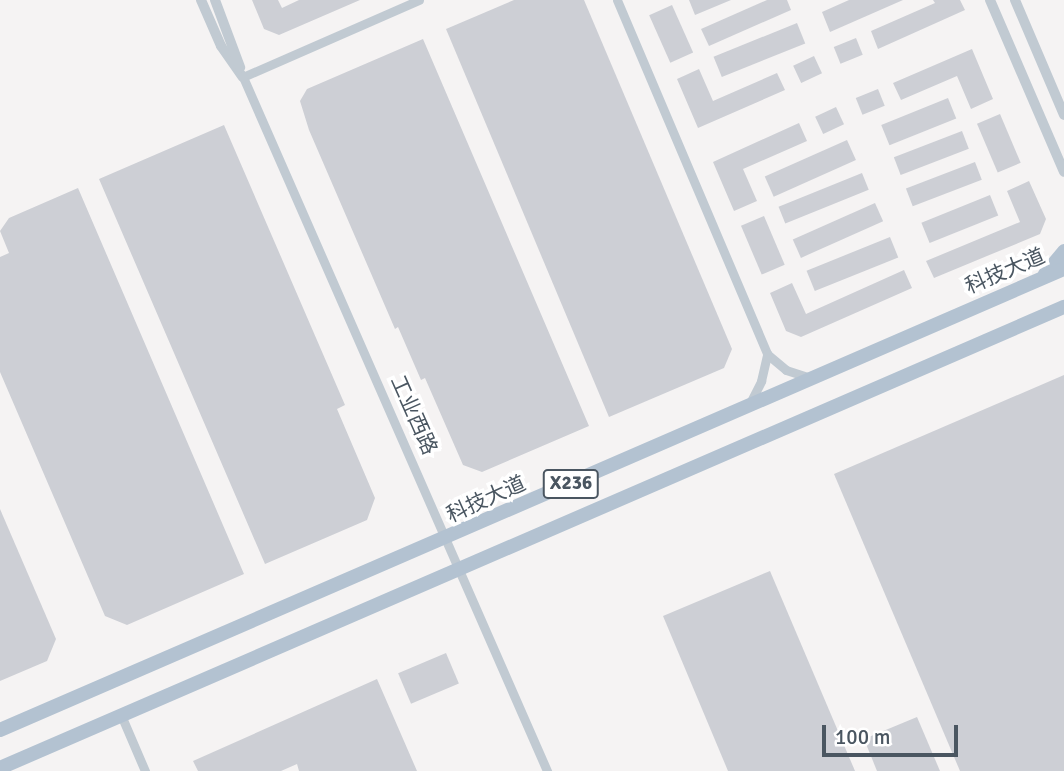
<!DOCTYPE html>
<meta charset="utf-8">
<style>
body{margin:0}
#map{position:relative;width:1064px;height:771px;overflow:hidden;background:#f5f3f3;font-family:Signika,"Noto Sans SC",sans-serif}
div>[style]{position:absolute}
[style*='--x']{left:calc(var(--x)*1px);top:calc(var(--y)*1px);width:calc(var(--w)*1px);rotate:calc(var(--a)*1deg)}
.building>*{inset:0;background:#cdcfd5;transform-origin:0 0}
.minor>*{height:9px;margin:-4.5px;padding:0 4.5px;transform-origin:4.5px;border-radius:4.5px;background:#c1cad2}
.tertiary>*{height:10px;margin:-5px;padding:0 5px;transform-origin:5px;border-radius:5px;background:#c1cad2}
.primary>*{height:14px;margin:-7px;padding:0 7px;transform-origin:7px;border-radius:7px;background:#b3c2d1}
span{translate:-50% -50%;white-space:nowrap;text-align:center;line-height:1.15;-webkit-text-stroke:7px #fff;paint-order:stroke}
.shield-label span{padding:2px 5px;background:#fff;border:2px solid;border-radius:5px;-webkit-text-stroke-width:0}
.shield-label{font-size:19px;color:#4a5661;font-weight:700}
.street-label{font-size:21px;color:#4a5661}
.scale{position:absolute;left:822px;top:725px;width:136px;height:32px;box-sizing:border-box;border:4px solid #4a5661;border-top:0;padding-left:9px;font-size:21px;line-height:24px;white-space:nowrap;color:#4a5661;-webkit-text-stroke:5px #fff;paint-order:stroke}
</style>
<div id="map">
<div class="building">
<i style="clip-path:polygon(252px 0,278px 0,282px 8px,299px 0,360px 0,279px 35px,264px 29px)"></i>
<i style="clip-path:polygon(514px 0,584px 0,732px 349px,724px 368px,609px 417px,446px 29px)"></i>
<i style="clip-path:polygon(689px 0,731px 0,695px 15px)"></i>
<i style="clip-path:polygon(767px 0,787px 0,791px 10px,709px 46px,701px 29px)"></i>
<i style="clip-path:polygon(849px 0,903px 0,830px 32px,822px 12px)"></i>
<i style="clip-path:polygon(933px 0,960px 0,965px 10px,878px 49px,871px 31px,935px 3px)"></i>
<i style="left:672px;top:5px;width:52px;height:25px;rotate:66deg"></i>
<i style="left:797px;top:23px;width:22px;height:90px;rotate:68deg"></i>
<i style="left:856px;top:38px;width:18px;height:24px;rotate:68deg"></i>
<i style="clip-path:polygon(423px 39px,589px 426px,482px 472px,463px 465px,425px 378px,421px 380px,398px 327px,395px 329px,309px 130px,300px 101px,307px 89px)"></i>
<i style="clip-path:polygon(972px 49px,993px 99px,971px 109px,957px 76px,901px 100px,893px 83px)"></i>
<i style="left:814px;top:56px;width:19px;height:23px;rotate:65deg"></i>
<i style="clip-path:polygon(699px 69px,713px 101px,777px 73px,785px 90px,698px 128px,677px 79px)"></i>
<i style="left:878px;top:89px;width:18px;height:24px;rotate:68deg"></i>
<i style="left:948px;top:98px;width:22px;height:72px;rotate:68deg"></i>
<i style="left:836px;top:107px;width:19px;height:23px;rotate:65deg"></i>
<i style="left:1000px;top:114px;width:53px;height:25px;rotate:67deg"></i>
<i style="clip-path:polygon(799px 123px,807px 141px,743px 169px,757px 201px,734px 211px,713px 162px)"></i>
<i style="clip-path:polygon(224px 125px,345px 405px,337px 409px,375px 498px,367px 520px,265px 564px,99px 179px)"></i>
<i style="left:962px;top:131px;width:19px;height:73px;rotate:69deg"></i>
<i style="left:847px;top:140px;width:22px;height:90px;rotate:66deg"></i>
<i style="left:975px;top:162px;width:19px;height:74px;rotate:69deg"></i>
<i style="left:862px;top:173px;width:18px;height:90px;rotate:68deg"></i>
<i style="clip-path:polygon(1029px 181px,1046px 219px,1040px 234px,934px 278px,926px 261px,1020px 222px,1007px 191px)"></i>
<i style="clip-path:polygon(78px 188px,244px 574px,127px 625px,105px 616px,0 372px,0 257px,9px 253px,0 231px,9px 218px)"></i>
<i style="left:990px;top:195px;width:22px;height:74px;rotate:68deg"></i>
<i style="left:875px;top:203px;width:20px;height:90px;rotate:66deg"></i>
<i style="left:764px;top:216px;width:53px;height:25px;rotate:67deg"></i>
<i style="left:890px;top:237px;width:22px;height:90px;rotate:68deg"></i>
<i style="clip-path:polygon(904px 270px,912px 288px,801px 337px,786px 331px,770px 293px,792px 283px,806px 314px)"></i>
<i style="clip-path:polygon(1064px 375px,1064px 771px,960px 771px,834px 474px)"></i>
<i style="clip-path:polygon(0 509px,56px 639px,47px 661px,0 681px)"></i>
<i style="clip-path:polygon(770px 571px,855px 771px,728px 771px,663px 616px)"></i>
<i style="left:446px;top:653px;width:33px;height:52px;rotate:67deg"></i>
<i style="clip-path:polygon(377px 679px,417px 771px,299px 771px,297px 764px,281px 771px,198px 771px,193px 761px)"></i>
<i style="clip-path:polygon(917px 717px,940px 771px,877px 771px,864px 739px)"></i>
</div>
<div class="minor">
<i style="--x:419;--y:0;--w:192;--a:156.4"></i>
<i style="--x:243;--y:77;--w:758;--a:66.34"></i>
<i style="--x:617;--y:0;--w:384;--a:67"></i>
<i style="--x:767;--y:354;--w:25;--a:40"></i>
<i style="--x:786;--y:370;--w:26;--a:18"></i>
<i style="--x:749;--y:405;--w:27;--a:-63"></i>
<i style="--x:761;--y:381;--w:28;--a:-77"></i>
<i style="--x:121;--y:715;--w:61;--a:66.8"></i>
</div>
<div class="tertiary">
<i style="--x:201;--y:0;--w:50;--a:66.5"></i>
<i style="--x:221;--y:46;--w:38;--a:55"></i>
<i style="--x:215;--y:0;--w:72;--a:69.5"></i>
<i style="--x:990;--y:0;--w:187;--a:66.7"></i>
<i style="--x:1015;--y:0;--w:125;--a:66.9"></i>
</div>
<div class="primary">
<i style="--x:1045;--y:274;--w:30;--a:-50"></i>
<i style="--x:0;--y:730;--w:1160;--a:-23.43"></i>
<i style="--x:0;--y:768;--w:1160;--a:-23.43"></i>
</div>
<div class="shield-label">
<span style="left:571px;top:484px">X236</span>
</div>
<div class="street-label">
<span style="left:1005px;top:271px;rotate:-23deg">科技大道</span>
<span style="left:414px;top:415px;rotate:66deg">工业西路</span>
<span style="left:486px;top:499px;rotate:-24deg">科技大道</span>
</div>
<div class="scale">100 m</div>
</div>
